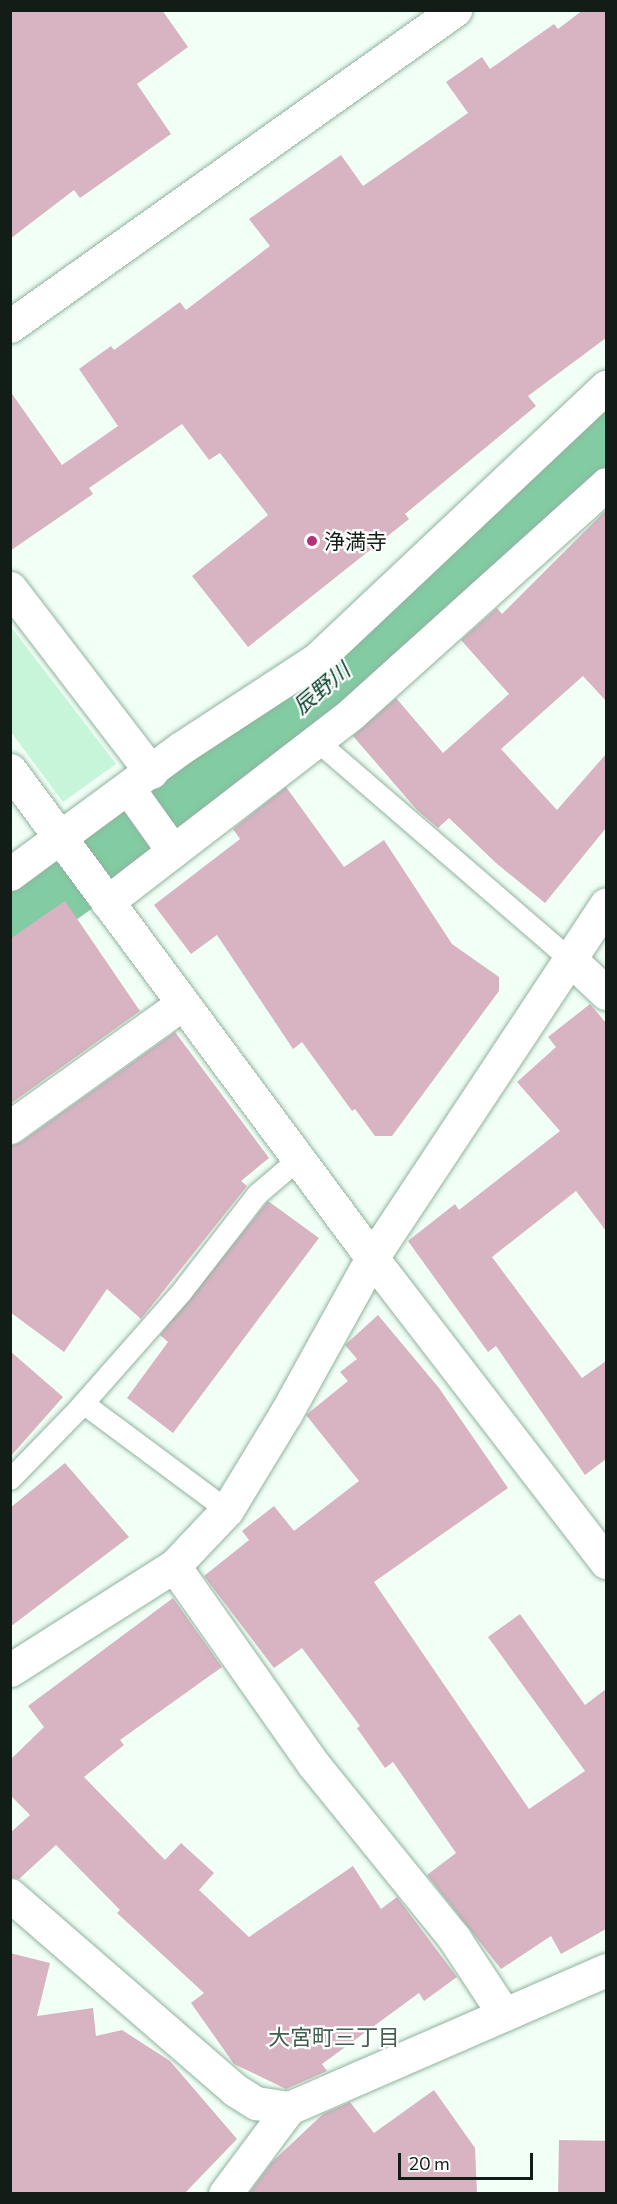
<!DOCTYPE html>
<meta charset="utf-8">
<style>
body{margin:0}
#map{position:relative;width:617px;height:2204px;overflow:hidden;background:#f1fff6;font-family:Commissioner,"Noto Sans JP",sans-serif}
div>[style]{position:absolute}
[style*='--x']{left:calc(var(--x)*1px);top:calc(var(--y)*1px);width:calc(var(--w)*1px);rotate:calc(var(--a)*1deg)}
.green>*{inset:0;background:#c6f5d9}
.river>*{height:81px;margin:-40.5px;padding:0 40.5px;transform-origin:40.5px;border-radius:40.5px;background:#83cba3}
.building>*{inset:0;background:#d8b4c3;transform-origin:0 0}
.roads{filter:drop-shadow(0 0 2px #91b29f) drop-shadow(0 0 2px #91b29f)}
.lane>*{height:21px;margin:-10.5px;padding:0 10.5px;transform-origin:10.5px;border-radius:10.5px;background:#fff}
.street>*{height:33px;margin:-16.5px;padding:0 16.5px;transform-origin:16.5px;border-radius:16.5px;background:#fff}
.secondary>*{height:33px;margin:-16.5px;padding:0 16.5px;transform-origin:16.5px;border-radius:16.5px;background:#fff}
.dots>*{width:16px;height:16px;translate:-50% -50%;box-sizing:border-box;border:3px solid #fff;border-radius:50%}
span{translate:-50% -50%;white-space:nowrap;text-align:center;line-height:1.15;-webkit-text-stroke:4.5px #fff;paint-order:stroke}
.poi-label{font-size:21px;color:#111d16}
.left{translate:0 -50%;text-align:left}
.water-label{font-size:22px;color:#003e25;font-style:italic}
.neighbourhood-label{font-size:22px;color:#415f4e}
.frame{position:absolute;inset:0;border:12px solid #111d16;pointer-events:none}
.scale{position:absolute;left:398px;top:2153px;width:135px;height:27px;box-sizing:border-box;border:3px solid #111d16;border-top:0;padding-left:8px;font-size:18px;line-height:21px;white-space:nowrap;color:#111d16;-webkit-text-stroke:4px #fff;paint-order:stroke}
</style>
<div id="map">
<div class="green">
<i style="clip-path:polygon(11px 627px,116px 764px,63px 802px,11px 732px)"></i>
</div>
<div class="river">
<i style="--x:10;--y:917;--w:376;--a:-35.8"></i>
<i style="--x:315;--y:697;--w:396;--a:-42.8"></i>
</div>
<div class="building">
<i style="clip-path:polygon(10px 10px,162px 10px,188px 47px,137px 84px,171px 134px,80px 198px,74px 190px,10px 239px)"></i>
<i style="clip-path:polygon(583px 10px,606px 10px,606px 338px,528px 396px,536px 406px,405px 514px,409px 519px,248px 647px,192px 576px,268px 515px,220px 453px,209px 460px,182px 424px,89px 488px,93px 494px,10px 551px,10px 391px,62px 465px,118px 426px,79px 369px,111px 346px,114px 350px,180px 302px,186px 310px,270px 246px,249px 219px,341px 155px,363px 186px,468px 113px,446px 82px,482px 57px,490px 69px,554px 24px,558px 29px)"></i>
<i style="clip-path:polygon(606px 510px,606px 701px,583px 676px,501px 749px,557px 810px,606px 754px,606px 828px,545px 903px,496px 863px,449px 818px,438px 828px,417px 810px,353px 736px,396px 698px,443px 753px,509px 694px,461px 640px,497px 608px,502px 614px)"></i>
<i style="clip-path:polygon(286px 787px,344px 867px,384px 840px,452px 944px,499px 977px,499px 991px,392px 1136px,375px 1136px,355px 1109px,352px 1111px,302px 1042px,293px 1049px,217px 935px,191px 954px,154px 905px,240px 839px,233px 829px)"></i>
<i style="clip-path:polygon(65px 901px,140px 1011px,10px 1104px,10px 939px)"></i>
<i style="clip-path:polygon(590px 1004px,606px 1023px,606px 1231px,576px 1191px,492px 1257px,582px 1378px,606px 1361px,606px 1459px,585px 1475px,496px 1346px,488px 1352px,408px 1241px,455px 1204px,459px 1210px,560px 1131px,517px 1082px,556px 1047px,548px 1037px)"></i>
<i style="clip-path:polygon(175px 1032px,269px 1158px,241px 1181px,247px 1186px,141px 1319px,107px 1289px,64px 1352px,10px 1312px,10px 1146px,21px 1142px)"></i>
<i style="clip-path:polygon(268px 1201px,319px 1238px,173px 1433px,127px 1398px,168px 1342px,160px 1335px)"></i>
<i style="clip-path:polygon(378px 1315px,439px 1388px,508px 1488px,374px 1582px,529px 1809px,585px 1771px,488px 1637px,520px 1614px,585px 1705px,606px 1689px,606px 1929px,561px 1954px,551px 1936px,501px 1969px,427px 1875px,456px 1853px,393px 1762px,385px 1768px,357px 1728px,360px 1726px,302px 1648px,274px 1668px,204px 1576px,249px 1540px,242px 1531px,274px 1506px,294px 1531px,359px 1481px,306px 1415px,348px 1381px,340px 1372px,357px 1359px,345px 1345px)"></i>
<i style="clip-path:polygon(10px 1351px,63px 1397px,10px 1457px)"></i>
<i style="clip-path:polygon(65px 1463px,129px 1537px,10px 1627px,10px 1508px)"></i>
<i style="clip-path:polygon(173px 1598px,222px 1667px,120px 1740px,124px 1745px,84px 1777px,165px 1860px,181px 1843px,214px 1873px,199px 1890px,249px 1937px,353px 1866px,381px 1909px,397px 1897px,457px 1977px,424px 2001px,419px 1993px,322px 2064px,327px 2071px,286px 2089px,234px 2064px,191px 2003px,204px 1993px,117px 1913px,120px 1910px,56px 1845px,19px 1879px,10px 1877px,10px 1833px,30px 1815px,10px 1795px,10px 1760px,44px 1727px,28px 1706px)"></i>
<i style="clip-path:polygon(10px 1953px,50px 1963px,37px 2016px,93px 2008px,96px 2036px,122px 2030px,170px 2061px,237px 2139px,185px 2193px,10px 2193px)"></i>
<i style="clip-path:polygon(434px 2090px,475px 2148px,477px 2193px,249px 2193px,272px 2162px,323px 2114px,350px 2102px,374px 2133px)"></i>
<i style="left:559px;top:2140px;width:47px;height:53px;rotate:1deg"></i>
</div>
<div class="roads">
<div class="lane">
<i style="--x:316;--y:740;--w:338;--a:40.8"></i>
<i style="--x:83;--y:1403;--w:179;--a:36.6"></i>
<i style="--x:10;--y:1479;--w:96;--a:-45.8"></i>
<i style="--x:77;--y:1410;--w:157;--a:-48.6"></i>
<i style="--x:181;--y:1292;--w:124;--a:-52.2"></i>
<i style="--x:257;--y:1194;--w:54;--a:-40.5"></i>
</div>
<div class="street">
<i style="--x:10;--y:588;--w:232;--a:52.5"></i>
<i style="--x:128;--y:788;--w:77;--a:54.5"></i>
<i style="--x:10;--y:874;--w:212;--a:-36.4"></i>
<i style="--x:181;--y:748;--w:163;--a:-33.2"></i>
<i style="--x:317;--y:659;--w:397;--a:-43.3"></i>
<i style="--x:107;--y:902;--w:309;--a:-37.6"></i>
<i style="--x:352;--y:713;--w:342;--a:-42"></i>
<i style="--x:572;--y:961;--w:47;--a:43.3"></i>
<i style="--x:10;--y:1127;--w:211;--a:-35.6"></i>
<i style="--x:174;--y:1566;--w:243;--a:54.9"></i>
<i style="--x:314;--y:1765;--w:223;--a:51"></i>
<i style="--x:454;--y:1938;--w:91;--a:56.7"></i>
<i style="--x:10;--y:1670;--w:194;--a:-32.4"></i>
<i style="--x:174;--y:1566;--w:77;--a:-46.6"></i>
<i style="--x:227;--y:1510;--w:114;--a:-58.7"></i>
<i style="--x:286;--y:1413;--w:177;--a:-61"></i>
<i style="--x:372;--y:1258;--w:424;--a:-56.5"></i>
<i style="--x:10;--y:1895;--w:298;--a:40.9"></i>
<i style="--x:235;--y:2090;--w:25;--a:32"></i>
<i style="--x:256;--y:2103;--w:33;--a:9"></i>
<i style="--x:225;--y:2194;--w:107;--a:-53.3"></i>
<i style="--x:289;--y:2108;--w:346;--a:-23.5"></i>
</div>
<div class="secondary">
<i style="--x:10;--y:326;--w:546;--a:-35.38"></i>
<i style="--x:10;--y:770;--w:608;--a:53.43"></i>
<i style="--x:372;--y:1258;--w:384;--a:52.4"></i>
</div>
</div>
<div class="dots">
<i style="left:312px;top:541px;background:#b3317a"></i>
</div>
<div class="poi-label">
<span class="left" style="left:324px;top:541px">浄満寺</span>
</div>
<div class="water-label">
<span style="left:321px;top:688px;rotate:-40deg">辰野川</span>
</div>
<div class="neighbourhood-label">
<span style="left:334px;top:2037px">大宮町三丁目</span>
</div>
<div class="frame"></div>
<div class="scale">20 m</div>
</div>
